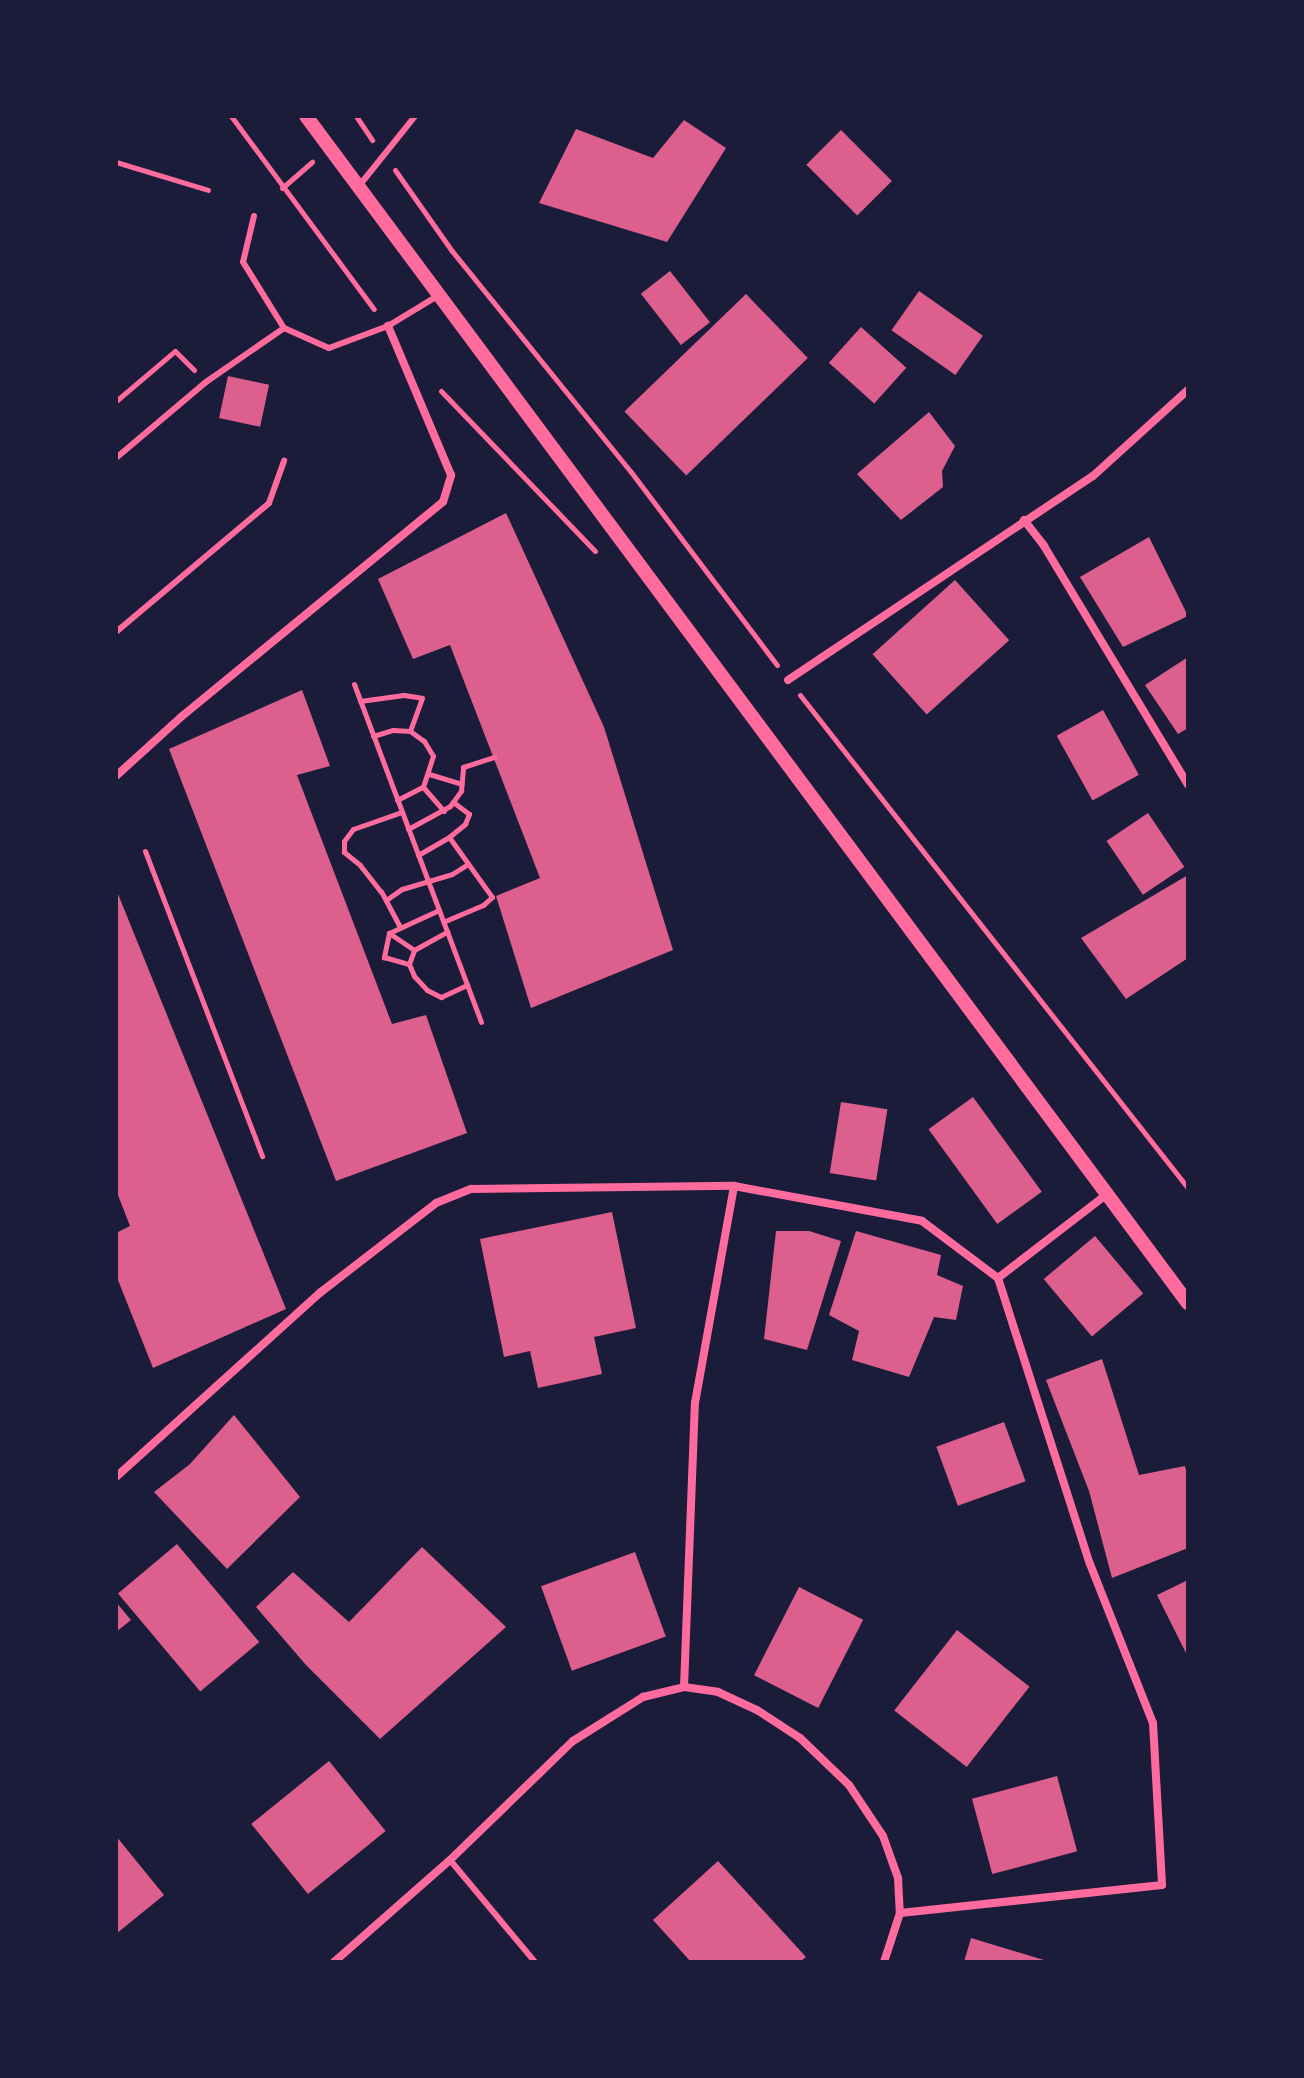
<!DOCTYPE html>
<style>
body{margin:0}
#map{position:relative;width:1304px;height:2078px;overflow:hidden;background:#1b1b3a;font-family:Mulish,sans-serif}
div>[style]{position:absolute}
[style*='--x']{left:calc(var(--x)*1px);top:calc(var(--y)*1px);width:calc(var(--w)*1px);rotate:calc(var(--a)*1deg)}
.building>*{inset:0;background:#dd5f8e;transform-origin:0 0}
.path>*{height:5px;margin:-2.5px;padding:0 2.5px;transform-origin:2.5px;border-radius:2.5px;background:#ff6b9d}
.service>*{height:6px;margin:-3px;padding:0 3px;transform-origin:3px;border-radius:3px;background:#ff6b9d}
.minor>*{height:8px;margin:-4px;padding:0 4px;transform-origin:4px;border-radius:4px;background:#ff6b9d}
.tertiary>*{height:14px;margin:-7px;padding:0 7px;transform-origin:7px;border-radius:7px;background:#ff6b9d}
span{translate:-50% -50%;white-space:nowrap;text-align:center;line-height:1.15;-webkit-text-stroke:6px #1b1b3a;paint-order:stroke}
.frame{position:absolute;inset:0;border:118px solid #1b1b3a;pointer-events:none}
</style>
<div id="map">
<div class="building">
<i style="clip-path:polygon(684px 120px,726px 148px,667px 242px,539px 203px,576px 129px,653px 158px)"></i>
<i style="left:841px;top:130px;width:72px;height:49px;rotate:45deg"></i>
<i style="left:670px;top:271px;width:65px;height:37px;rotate:52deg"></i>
<i style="left:919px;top:291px;width:78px;height:48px;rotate:35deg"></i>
<i style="left:746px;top:294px;width:89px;height:169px;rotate:46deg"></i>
<i style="left:861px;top:327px;width:61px;height:48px;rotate:42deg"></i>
<i style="left:228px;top:376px;width:42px;height:43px;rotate:12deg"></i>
<i style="clip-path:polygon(929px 412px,955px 446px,942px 471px,943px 487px,901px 520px,857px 474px)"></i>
<i style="clip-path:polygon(506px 513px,604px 727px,673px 950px,531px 1008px,496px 896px,540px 878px,450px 645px,413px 659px,378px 579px)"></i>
<i style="clip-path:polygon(1149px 537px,1188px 616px,1123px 647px,1080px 577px)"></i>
<i style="left:955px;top:580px;width:81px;height:111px;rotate:48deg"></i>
<i style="clip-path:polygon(1188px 657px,1188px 728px,1178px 734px,1145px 685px)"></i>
<i style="clip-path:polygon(302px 690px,330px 766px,297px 775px,392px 1024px,426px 1015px,467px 1133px,336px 1181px,169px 749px)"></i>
<i style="left:1103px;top:710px;width:74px;height:53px;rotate:61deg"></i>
<i style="left:1148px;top:813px;width:65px;height:50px;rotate:56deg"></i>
<i style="clip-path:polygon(1188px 875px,1188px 958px,1126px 999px,1081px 938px)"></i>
<i style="clip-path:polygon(116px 889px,286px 1309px,153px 1368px,116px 1275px,116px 1233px,130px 1226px,116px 1190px)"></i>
<i style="left:973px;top:1097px;width:117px;height:55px;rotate:54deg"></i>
<i style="left:841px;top:1102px;width:47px;height:72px;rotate:9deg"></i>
<i style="clip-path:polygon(612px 1212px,636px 1328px,594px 1337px,602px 1374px,538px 1388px,530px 1351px,504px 1357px,480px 1239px)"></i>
<i style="clip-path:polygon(776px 1231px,809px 1231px,841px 1241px,807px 1350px,764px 1339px)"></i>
<i style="clip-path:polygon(856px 1231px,941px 1255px,937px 1275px,963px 1286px,956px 1320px,934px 1317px,909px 1377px,852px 1360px,859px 1331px,829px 1315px)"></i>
<i style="left:1095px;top:1236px;width:75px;height:67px;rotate:50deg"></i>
<i style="clip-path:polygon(1102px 1359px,1139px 1475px,1185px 1466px,1188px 1478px,1188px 1548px,1112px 1578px,1089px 1491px,1046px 1380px)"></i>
<i style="clip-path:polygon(234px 1415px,300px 1497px,227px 1569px,154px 1492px,190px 1464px)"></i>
<i style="left:1004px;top:1422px;width:63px;height:72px;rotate:70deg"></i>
<i style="left:177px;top:1544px;width:128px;height:77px;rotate:50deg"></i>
<i style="clip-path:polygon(422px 1547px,506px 1627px,380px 1739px,306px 1665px,256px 1607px,293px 1572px,349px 1622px)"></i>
<i style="left:635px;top:1552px;width:90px;height:100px;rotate:70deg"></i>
<i style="clip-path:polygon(1188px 1580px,1188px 1657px,1157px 1595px)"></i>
<i style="left:799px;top:1587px;width:72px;height:99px;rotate:27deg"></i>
<i style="clip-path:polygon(116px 1602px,131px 1620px,116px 1632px)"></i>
<i style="left:957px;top:1630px;width:92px;height:102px;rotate:38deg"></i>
<i style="left:329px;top:1761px;width:90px;height:100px;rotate:51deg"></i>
<i style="left:1057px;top:1776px;width:78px;height:88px;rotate:75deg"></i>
<i style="clip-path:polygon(116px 1836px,164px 1895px,116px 1934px)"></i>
<i style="clip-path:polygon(718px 1861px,806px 1957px,800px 1962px,691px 1962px,653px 1920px)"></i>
<i style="clip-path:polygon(971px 1938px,1047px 1961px,1046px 1962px,964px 1962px)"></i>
</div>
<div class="path">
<i style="--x:231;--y:116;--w:240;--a:53.5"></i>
<i style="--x:356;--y:116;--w:29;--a:56"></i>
<i style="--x:116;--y:162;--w:96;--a:16.9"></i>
<i style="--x:395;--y:170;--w:99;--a:54.9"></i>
<i style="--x:452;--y:251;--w:284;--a:51"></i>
<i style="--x:631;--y:472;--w:242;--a:52.9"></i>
<i style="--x:282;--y:188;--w:40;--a:-41"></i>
<i style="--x:441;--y:391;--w:222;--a:46.1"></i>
<i style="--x:116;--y:401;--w:77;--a:-40.3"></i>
<i style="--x:175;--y:351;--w:27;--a:45"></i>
<i style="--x:354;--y:684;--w:361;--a:69.4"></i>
<i style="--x:800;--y:695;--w:627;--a:51.8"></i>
<i style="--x:360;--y:701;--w:44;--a:-7.8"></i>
<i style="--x:404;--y:695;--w:18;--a:9"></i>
<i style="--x:422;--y:698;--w:35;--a:110"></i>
<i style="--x:373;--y:736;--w:21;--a:-17"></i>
<i style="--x:393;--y:730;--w:17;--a:3"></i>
<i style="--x:410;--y:731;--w:17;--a:36"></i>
<i style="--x:424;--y:741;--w:17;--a:59"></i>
<i style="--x:433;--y:756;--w:33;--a:108"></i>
<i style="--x:429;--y:774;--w:34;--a:17"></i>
<i style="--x:397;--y:800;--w:29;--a:-27"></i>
<i style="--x:423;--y:787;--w:32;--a:49"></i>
<i style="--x:408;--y:829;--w:48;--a:-28.7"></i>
<i style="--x:450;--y:806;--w:19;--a:-54"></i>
<i style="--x:461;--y:791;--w:24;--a:-85"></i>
<i style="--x:463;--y:767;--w:33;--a:-18"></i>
<i style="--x:449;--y:837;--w:21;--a:-39"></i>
<i style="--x:465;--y:824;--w:11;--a:-68"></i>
<i style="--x:469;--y:814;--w:20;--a:-143"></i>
<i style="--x:145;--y:851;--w:327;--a:69"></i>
<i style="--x:418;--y:855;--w:36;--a:-30"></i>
<i style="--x:449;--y:837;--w:74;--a:54.4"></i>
<i style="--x:492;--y:897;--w:12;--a:138"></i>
<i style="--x:483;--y:905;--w:43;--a:157"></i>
<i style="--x:386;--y:900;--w:19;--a:-35"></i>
<i style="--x:402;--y:889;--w:52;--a:-16.7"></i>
<i style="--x:452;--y:874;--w:19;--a:-32"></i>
<i style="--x:439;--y:910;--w:55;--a:155.3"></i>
<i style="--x:389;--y:933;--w:25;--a:102"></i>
<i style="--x:384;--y:957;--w:26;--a:16"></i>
<i style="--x:409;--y:964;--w:15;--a:-70"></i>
<i style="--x:414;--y:950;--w:38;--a:-29"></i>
<i style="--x:400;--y:927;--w:40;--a:-118"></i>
<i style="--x:381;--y:892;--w:34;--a:-128"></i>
<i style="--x:360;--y:865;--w:21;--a:-141"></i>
<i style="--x:344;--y:852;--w:11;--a:-90"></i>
<i style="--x:344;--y:841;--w:15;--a:-53"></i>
<i style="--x:353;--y:829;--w:52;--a:-19.1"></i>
<i style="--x:389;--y:933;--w:30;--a:34"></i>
<i style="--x:409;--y:964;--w:13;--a:67"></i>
<i style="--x:414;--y:976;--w:19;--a:47"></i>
<i style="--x:427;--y:990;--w:16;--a:27"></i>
<i style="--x:441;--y:997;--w:29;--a:-25"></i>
</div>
<div class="service">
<i style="--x:359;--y:186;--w:90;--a:-51.3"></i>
<i style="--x:254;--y:216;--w:47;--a:103.4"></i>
<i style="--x:243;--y:262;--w:78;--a:58.2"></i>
<i style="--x:284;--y:328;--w:49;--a:24"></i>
<i style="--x:329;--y:348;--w:63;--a:-20.4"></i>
<i style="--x:388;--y:326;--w:60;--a:-31.3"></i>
<i style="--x:116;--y:458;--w:118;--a:-40.2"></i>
<i style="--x:206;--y:382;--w:95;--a:-34.7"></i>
<i style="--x:116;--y:632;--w:200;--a:-40.1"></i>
<i style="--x:269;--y:503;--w:45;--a:-70.3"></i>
<i style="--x:450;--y:1860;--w:133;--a:50.2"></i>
</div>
<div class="minor">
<i style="--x:1024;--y:520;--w:33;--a:52"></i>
<i style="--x:1044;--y:546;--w:279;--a:58.9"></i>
<i style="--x:788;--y:680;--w:367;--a:-33.8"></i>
<i style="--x:1093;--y:476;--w:128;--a:-42.2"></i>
<i style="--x:116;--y:776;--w:88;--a:-42.2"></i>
<i style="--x:181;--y:717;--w:339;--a:-39.4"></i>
<i style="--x:443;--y:502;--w:28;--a:-73"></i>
<i style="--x:451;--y:475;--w:162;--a:-112.9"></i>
<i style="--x:998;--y:1278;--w:138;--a:-37.6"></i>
<i style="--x:116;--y:1477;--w:276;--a:-42.1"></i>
<i style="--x:321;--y:1292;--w:145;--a:-37.7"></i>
<i style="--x:436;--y:1203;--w:38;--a:-22"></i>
<i style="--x:471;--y:1189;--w:263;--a:-0.7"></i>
<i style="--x:734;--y:1186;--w:191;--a:10.5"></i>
<i style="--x:922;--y:1221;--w:95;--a:36.9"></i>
<i style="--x:998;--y:1278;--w:300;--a:72.2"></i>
<i style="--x:1090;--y:1564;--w:171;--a:68.4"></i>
<i style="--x:1153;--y:1723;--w:162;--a:86.8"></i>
<i style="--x:1162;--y:1885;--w:263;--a:173.9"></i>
<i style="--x:684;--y:1687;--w:284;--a:-87.8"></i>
<i style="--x:695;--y:1403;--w:220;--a:-79.8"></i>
<i style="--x:334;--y:1962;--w:154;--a:-41.3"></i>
<i style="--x:450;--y:1860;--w:171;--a:-44.1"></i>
<i style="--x:573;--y:1741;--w:83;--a:-32.2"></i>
<i style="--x:643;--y:1697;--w:42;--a:-13.7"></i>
<i style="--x:684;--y:1687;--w:34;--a:8"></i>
<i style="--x:718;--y:1692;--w:43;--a:24.8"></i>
<i style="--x:757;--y:1710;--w:51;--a:33.1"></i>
<i style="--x:800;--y:1738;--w:68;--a:43.8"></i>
<i style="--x:849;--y:1785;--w:61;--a:56.3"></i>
<i style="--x:883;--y:1836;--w:45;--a:70.3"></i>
<i style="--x:898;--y:1878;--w:35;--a:87"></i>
<i style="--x:900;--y:1913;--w:52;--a:108.1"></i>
</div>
<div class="tertiary">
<i style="--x:306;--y:116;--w:1479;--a:53.39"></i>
</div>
<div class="frame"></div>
</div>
